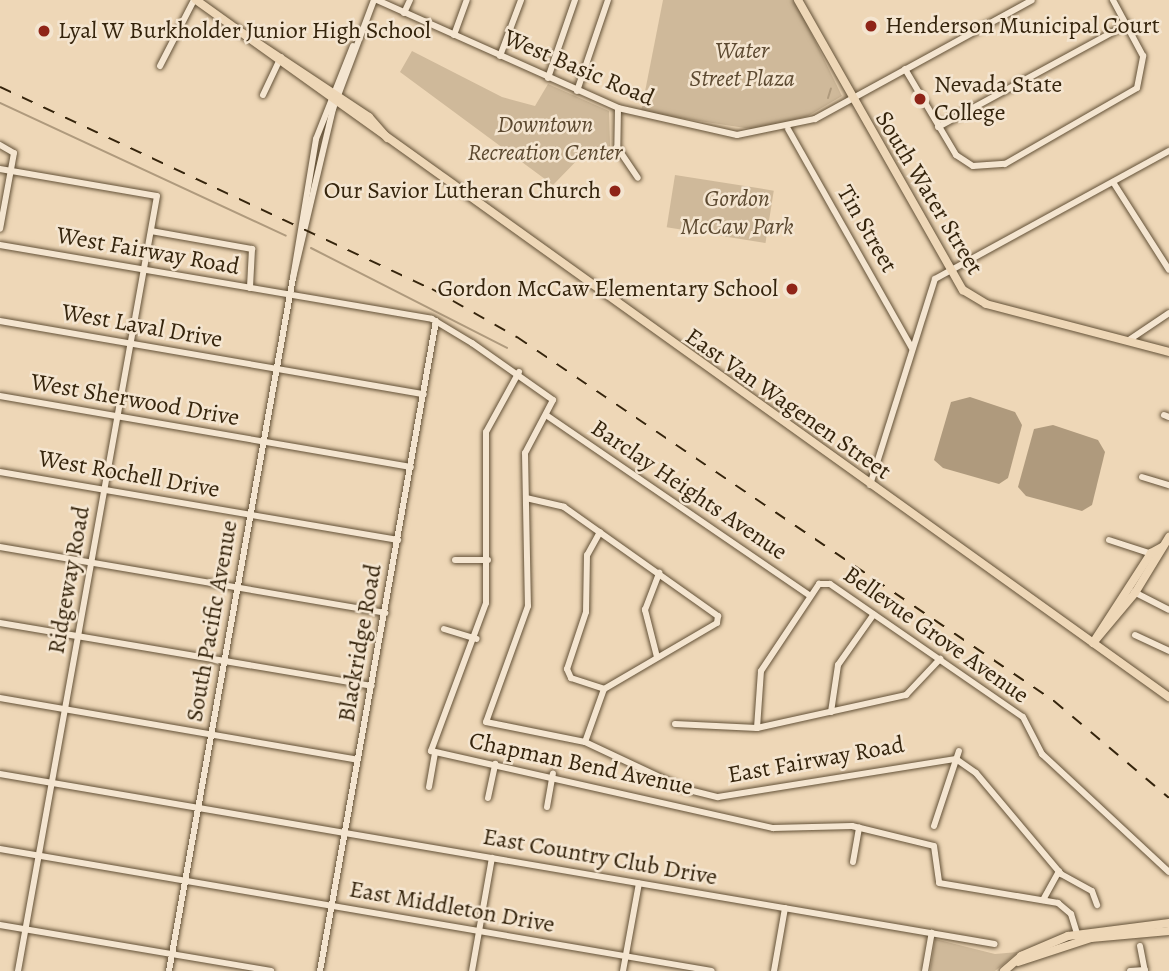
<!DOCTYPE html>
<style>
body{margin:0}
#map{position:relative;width:1169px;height:971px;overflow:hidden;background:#eed7b7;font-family:Alegreya,serif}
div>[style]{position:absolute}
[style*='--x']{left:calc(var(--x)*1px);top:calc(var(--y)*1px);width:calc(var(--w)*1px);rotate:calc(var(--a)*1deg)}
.green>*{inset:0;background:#cfb99a;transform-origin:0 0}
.water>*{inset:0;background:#af9a7d}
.stream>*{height:2px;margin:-1px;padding:0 1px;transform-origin:1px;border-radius:1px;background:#af9a7d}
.roads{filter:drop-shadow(0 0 2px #635137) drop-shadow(0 0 2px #635137)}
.minor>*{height:6px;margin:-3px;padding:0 3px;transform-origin:3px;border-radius:3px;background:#f4e5d0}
.major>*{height:8px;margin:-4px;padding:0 4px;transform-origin:4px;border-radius:4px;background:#eed7b7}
.rail>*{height:2px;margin-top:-1px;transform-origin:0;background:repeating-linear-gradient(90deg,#35240c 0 12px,transparent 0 24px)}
.dots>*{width:19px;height:19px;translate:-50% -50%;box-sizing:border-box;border:4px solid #f4e5d0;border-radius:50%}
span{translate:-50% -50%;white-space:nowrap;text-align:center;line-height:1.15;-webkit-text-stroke:5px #f4e5d0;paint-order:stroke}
.poi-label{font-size:24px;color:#35240c}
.left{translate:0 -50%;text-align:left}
.right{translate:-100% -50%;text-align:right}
.park-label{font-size:24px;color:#5c4930;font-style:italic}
.street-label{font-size:24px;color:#35240c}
</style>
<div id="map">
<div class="green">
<i style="clip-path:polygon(663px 0,795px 0,842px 96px,808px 116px,758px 130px,641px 112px)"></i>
<i style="clip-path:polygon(412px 51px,502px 97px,535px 106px,548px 84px,609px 111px,610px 146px,587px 150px,553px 185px,400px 72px)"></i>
<i style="left:675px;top:175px;width:100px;height:53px;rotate:9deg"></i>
<i style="clip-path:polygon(935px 939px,995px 954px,1018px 952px,995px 971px,930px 971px)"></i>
</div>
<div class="water">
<i style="clip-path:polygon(970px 397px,1015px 412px,1022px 425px,1008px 478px,999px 484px,943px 468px,934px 460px,951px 402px)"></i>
<i style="clip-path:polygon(1053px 425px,1098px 440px,1105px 452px,1092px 505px,1082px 511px,1026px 496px,1018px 487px,1034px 429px)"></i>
</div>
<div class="stream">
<i style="--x:749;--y:84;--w:20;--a:-15"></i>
<i style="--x:828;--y:98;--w:10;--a:-73"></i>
<i style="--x:0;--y:103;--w:315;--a:24.9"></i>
<i style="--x:311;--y:248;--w:220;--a:27"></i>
</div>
<div class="roads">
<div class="minor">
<i style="--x:377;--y:0;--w:264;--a:24.1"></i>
<i style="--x:618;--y:108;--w:122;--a:12.8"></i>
<i style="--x:737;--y:135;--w:80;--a:-11.6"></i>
<i style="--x:815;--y:119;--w:247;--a:-28.7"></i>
<i style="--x:404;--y:13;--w:14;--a:-65"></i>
<i style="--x:454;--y:35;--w:37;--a:-70"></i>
<i style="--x:500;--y:56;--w:60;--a:-69.4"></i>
<i style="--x:160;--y:66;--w:74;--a:-62.7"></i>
<i style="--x:905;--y:69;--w:100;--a:59.3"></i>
<i style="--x:956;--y:155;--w:20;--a:33"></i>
<i style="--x:973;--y:166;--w:32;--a:-4"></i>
<i style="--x:1005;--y:164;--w:152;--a:-29.9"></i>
<i style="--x:1137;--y:88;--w:33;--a:-79"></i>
<i style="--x:1143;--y:56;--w:64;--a:-118.2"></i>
<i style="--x:548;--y:78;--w:83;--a:-70.9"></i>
<i style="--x:577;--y:91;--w:96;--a:-71.2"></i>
<i style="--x:263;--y:95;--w:42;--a:-64.7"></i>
<i style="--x:618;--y:108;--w:39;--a:91"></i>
<i style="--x:617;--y:147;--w:37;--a:56"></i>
<i style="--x:938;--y:127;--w:216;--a:-28.5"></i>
<i style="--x:788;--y:129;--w:252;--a:60.5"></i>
<i style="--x:0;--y:145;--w:16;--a:30"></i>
<i style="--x:14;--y:153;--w:77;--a:100.4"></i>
<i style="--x:0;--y:169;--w:159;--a:9.8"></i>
<i style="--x:157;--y:196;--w:787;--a:100.17"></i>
<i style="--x:1113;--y:182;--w:104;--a:57.5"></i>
<i style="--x:151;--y:231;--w:103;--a:10.1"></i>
<i style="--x:252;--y:249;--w:39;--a:93"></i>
<i style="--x:0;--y:245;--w:438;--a:9.7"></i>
<i style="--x:432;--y:319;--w:47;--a:31"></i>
<i style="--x:472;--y:343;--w:99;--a:35.1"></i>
<i style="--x:553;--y:400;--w:60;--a:117.8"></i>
<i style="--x:525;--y:453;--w:153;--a:88.9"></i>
<i style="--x:528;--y:606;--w:123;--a:109.9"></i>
<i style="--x:486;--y:722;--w:101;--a:11.4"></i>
<i style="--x:585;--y:742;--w:110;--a:25.2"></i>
<i style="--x:685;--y:789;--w:34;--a:14"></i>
<i style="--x:718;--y:797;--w:241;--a:-9.1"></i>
<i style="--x:956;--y:759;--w:24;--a:35"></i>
<i style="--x:976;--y:773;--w:132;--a:49.9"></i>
<i style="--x:1061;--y:874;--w:35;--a:29"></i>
<i style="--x:1092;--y:891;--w:15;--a:70"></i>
<i style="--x:293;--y:278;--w:141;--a:-80.6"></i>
<i style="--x:316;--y:139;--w:100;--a:-68.3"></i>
<i style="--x:0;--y:321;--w:430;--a:9.8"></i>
<i style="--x:1129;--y:340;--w:48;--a:-34"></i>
<i style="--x:519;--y:372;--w:68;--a:118.8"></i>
<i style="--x:486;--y:432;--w:171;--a:90"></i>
<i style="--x:486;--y:603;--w:158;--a:110.4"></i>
<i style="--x:431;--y:751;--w:351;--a:12.7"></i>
<i style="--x:773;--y:828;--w:79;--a:-1.5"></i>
<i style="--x:852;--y:826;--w:84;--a:13.7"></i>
<i style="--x:934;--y:846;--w:37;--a:82"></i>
<i style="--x:939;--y:883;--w:121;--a:9.5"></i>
<i style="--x:1058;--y:903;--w:17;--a:40"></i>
<i style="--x:1071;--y:914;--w:24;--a:73"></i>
<i style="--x:0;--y:396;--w:417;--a:9.8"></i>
<i style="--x:546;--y:415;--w:320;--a:34.4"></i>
<i style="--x:1164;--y:415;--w:5;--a:22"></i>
<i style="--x:0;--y:472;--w:404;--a:9.7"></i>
<i style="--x:1142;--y:477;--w:28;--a:17"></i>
<i style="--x:870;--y:485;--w:216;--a:-72.5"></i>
<i style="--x:935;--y:279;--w:267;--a:-28.7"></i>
<i style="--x:526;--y:498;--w:39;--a:13"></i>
<i style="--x:564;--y:507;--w:189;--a:35.3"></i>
<i style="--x:718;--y:616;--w:7;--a:98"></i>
<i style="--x:717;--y:623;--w:131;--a:149.7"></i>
<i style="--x:604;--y:689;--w:56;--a:109.7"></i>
<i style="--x:600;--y:532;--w:26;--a:119"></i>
<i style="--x:587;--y:555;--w:57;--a:91"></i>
<i style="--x:586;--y:612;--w:60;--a:108.4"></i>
<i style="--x:567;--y:669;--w:10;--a:66"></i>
<i style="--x:571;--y:678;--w:35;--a:18"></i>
<i style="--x:1109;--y:540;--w:48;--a:18.1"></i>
<i style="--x:0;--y:547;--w:391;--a:9.7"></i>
<i style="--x:455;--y:560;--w:33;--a:0"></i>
<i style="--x:1134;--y:592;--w:39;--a:27"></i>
<i style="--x:0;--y:623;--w:377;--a:9.6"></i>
<i style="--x:444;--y:629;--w:34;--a:17"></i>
<i style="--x:1135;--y:635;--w:38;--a:25"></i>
<i style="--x:657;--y:657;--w:49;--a:-104.3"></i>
<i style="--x:645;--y:610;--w:40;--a:-69"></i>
<i style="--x:0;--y:698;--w:363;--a:9.8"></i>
<i style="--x:831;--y:712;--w:48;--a:-81.5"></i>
<i style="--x:838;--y:665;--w:62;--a:-54.8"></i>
<i style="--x:675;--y:724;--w:82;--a:2.8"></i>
<i style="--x:757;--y:728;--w:153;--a:-12.5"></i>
<i style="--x:906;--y:695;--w:50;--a:-46.6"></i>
<i style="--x:757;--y:728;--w:57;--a:-86"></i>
<i style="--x:761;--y:671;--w:105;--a:-56.3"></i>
<i style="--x:819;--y:584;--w:11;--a:0"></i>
<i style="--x:830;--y:584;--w:234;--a:34.6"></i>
<i style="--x:1023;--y:717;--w:42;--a:62.8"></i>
<i style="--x:1042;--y:754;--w:173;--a:42.9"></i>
<i style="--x:0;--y:774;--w:1009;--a:9.7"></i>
<i style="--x:429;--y:787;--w:34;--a:-80"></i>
<i style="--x:488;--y:798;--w:35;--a:-78"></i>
<i style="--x:547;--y:807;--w:34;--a:-80"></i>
<i style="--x:934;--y:826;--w:79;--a:-71.6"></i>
<i style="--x:0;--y:849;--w:722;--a:9.72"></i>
<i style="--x:853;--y:862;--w:35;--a:-80"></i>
<i style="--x:1043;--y:900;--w:33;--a:-61"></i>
<i style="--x:0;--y:925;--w:275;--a:9.6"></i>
<i style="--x:1140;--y:946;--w:25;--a:79"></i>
<i style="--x:169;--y:971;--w:704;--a:-79.86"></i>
<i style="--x:293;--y:278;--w:174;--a:-76.7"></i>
<i style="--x:333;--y:109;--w:116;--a:-69.4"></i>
<i style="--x:320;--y:971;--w:660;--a:-79.88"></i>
<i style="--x:472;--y:971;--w:115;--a:-80"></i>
<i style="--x:623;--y:971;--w:89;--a:-79.7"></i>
<i style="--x:774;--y:971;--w:64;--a:-80.1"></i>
<i style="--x:925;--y:971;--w:39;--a:-80"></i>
<i style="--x:1130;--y:971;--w:15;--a:-4"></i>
</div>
<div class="major">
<i style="--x:196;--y:0;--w:1197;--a:35.62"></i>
<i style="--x:798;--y:0;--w:334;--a:60.4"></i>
<i style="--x:963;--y:290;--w:27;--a:31"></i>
<i style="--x:986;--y:304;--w:189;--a:14.7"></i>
<i style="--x:235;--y:28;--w:161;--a:33.6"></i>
<i style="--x:369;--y:117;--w:28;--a:49"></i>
<i style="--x:1093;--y:643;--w:65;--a:-50"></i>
<i style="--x:1135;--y:593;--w:66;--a:-58.7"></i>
<i style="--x:1093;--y:643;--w:107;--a:-57.2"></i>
<i style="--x:1151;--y:553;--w:13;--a:-29"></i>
<i style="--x:1018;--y:962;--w:77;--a:-18.2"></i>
<i style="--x:1091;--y:938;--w:78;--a:-5.1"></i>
<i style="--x:1004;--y:971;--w:23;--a:-41"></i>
<i style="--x:1021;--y:956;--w:51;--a:-23.1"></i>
<i style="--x:1068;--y:936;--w:102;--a:-7.3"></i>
</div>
</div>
<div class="rail">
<i style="--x:0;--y:87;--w:477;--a:25.1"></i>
<i style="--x:432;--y:289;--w:98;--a:29.5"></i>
<i style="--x:517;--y:337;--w:649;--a:34.13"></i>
<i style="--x:1054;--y:701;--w:150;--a:40.1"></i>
</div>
<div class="dots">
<i style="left:871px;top:26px;background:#8f2418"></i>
<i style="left:44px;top:31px;background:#8f2418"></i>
<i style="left:920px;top:99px;background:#8f2418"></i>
<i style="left:615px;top:191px;background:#8f2418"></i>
<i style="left:792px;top:289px;background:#8f2418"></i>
</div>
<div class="poi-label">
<span class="left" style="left:885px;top:26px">Henderson Municipal Court</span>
<span class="left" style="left:58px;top:31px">Lyal W Burkholder Junior High School</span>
<span class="left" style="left:934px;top:99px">Nevada State<br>College</span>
<span class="right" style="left:601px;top:191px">Our Savior Lutheran Church</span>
<span class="right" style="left:778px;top:289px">Gordon McCaw Elementary School</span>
</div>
<div class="park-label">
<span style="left:742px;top:65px">Water<br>Street Plaza</span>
<span style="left:545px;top:139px">Downtown<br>Recreation Center</span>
<span style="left:737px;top:213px">Gordon<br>McCaw Park</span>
</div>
<div class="street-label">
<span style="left:579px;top:68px;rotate:23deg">West Basic Road</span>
<span style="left:929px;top:193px;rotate:59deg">South Water Street</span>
<span style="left:867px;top:229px;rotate:60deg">Tin Street</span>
<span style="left:148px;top:251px;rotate:10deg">West Fairway Road</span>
<span style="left:142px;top:326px;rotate:10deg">West Laval Drive</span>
<span style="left:135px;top:400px;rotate:10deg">West Sherwood Drive</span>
<span style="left:788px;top:404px;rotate:35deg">East Van Wagenen Street</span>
<span style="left:129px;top:474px;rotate:10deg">West Rochell Drive</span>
<span style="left:689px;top:490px;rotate:34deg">Barclay Heights Avenue</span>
<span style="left:69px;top:580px;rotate:-80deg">Ridgeway Road</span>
<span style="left:212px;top:621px;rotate:-80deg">South Pacific Avenue</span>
<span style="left:936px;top:635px;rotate:35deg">Bellevue Grove Avenue</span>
<span style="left:360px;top:643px;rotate:-80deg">Blackridge Road</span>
<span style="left:816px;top:760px;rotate:-10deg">East Fairway Road</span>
<span style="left:581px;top:764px;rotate:12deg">Chapman Bend Avenue</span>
<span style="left:600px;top:857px;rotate:10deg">East Country Club Drive</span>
<span style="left:452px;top:907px;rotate:10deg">East Middleton Drive</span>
</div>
</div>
